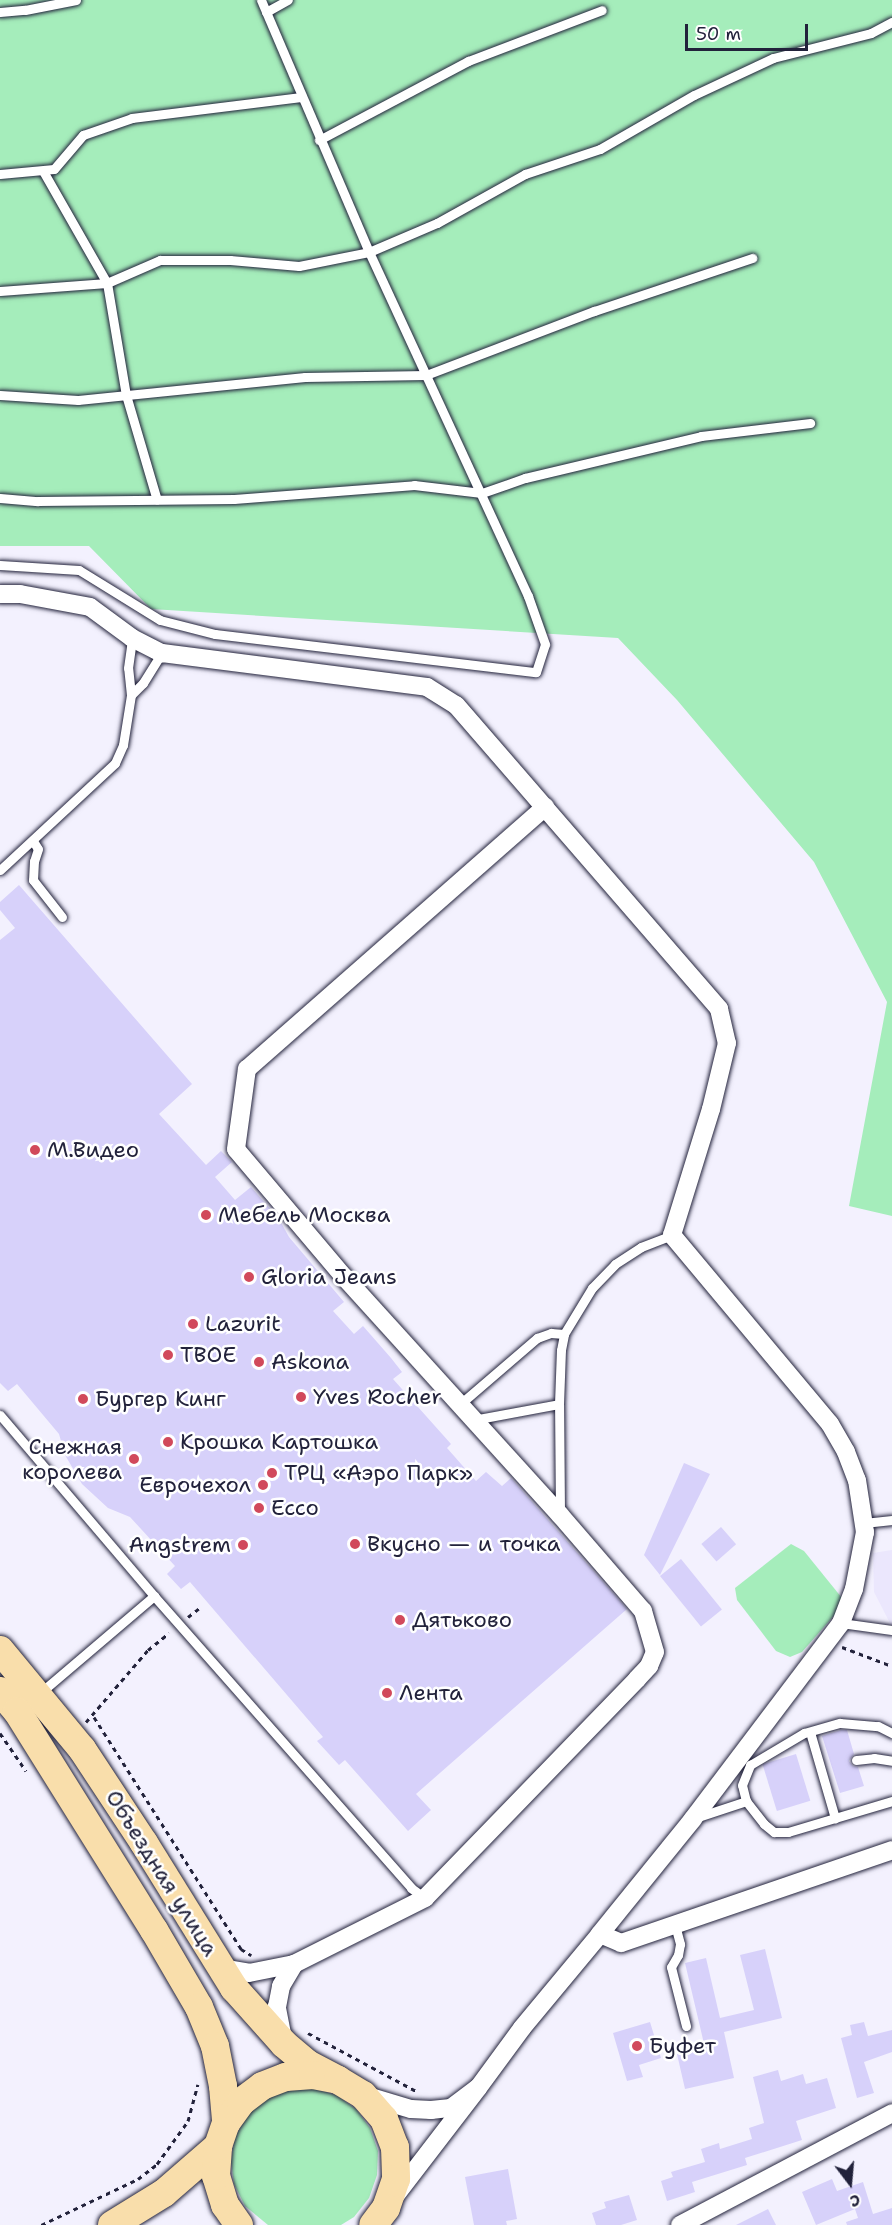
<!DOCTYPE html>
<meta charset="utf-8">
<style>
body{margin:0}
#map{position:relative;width:892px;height:2225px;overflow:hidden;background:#f3f1fe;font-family:"Shantell Sans",sans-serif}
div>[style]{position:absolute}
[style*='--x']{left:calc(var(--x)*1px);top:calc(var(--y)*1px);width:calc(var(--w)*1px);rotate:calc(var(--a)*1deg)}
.built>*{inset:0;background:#ebe7fd}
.green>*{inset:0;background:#a5edbb}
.building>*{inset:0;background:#d7d1fa;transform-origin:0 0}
.path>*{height:3px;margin-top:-1.5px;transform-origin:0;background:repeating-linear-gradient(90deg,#22223b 0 4.5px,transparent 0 9px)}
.roads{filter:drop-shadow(0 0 2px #22223b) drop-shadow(0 0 2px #22223b)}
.service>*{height:9px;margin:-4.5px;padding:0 4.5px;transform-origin:4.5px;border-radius:4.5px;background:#fff}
.minor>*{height:18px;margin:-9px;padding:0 9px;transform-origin:9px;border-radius:9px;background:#fff}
.primary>*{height:28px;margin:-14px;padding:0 14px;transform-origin:14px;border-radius:14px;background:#f9deab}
.dots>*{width:16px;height:16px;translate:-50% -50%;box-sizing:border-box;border:3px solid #fff;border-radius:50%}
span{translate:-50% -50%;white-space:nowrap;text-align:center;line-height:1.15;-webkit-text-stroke:5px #fff;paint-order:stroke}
.poi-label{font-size:22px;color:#22223b}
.left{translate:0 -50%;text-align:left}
.right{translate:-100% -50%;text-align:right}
.street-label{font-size:22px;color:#22223b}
.north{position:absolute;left:820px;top:2153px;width:60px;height:60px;-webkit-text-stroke:4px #fff;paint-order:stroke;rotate:164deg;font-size:16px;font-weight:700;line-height:24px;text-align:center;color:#22223b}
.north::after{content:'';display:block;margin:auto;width:21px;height:27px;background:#22223b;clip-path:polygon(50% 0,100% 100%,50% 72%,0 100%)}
.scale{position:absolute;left:685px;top:24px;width:123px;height:27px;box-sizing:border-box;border:3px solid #22223b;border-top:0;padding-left:8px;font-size:18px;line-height:21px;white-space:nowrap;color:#22223b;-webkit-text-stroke:4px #fff;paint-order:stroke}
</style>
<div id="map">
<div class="built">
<i style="clip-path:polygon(892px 1550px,892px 1627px,874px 1592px,873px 1553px)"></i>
</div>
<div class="green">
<i style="clip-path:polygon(0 0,892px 0,892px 1216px,849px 1206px,887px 1002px,814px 862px,677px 700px,618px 638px,151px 609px,89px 546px,0 546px)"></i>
<i style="clip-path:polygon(791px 1544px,804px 1551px,842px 1598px,839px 1610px,802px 1652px,790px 1657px,776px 1651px,737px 1600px,735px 1588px)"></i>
<i style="clip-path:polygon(312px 2088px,336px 2095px,356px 2109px,370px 2128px,378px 2151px,377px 2175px,369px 2198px,354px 2217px,341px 2225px,268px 2225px,245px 2206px,234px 2184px,231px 2161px,235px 2137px,247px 2116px,265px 2099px,288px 2090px)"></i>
</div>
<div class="building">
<i style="clip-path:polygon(19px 885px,192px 1084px,159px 1114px,206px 1165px,221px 1151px,232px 1162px,215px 1177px,235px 1200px,251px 1187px,279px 1219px,289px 1237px,344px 1302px,333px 1311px,354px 1334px,363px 1326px,391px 1358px,402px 1372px,393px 1379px,451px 1444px,447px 1448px,476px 1481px,486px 1472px,502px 1486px,511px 1478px,627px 1609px,416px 1794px,431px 1810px,408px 1831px,345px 1760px,339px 1765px,317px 1741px,323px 1737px,190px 1582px,181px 1589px,167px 1574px,175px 1566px,130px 1517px,108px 1508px,82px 1484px,65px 1455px,59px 1434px,17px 1384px,8px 1391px,0 1383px,0 940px,15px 928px,0 910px,0 902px)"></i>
<i style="clip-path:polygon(684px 1463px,710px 1474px,660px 1575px,644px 1555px)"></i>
<i style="left:721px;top:1527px;width:23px;height:26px;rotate:49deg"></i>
<i style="left:681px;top:1559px;width:65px;height:27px;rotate:51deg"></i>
<i style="clip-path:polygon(841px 1730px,847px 1730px,854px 1754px,849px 1761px,853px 1766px,858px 1767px,864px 1786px,840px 1793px,822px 1736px)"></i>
<i style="left:796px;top:1754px;width:49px;height:35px;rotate:73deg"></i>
<i style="clip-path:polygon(765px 1949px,782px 2018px,724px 2032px,734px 2078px,685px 2089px,677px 2054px,705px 2048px,685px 1963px,706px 1958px,720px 2018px,754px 2010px,740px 1955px)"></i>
<i style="clip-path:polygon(650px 2022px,661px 2058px,639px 2065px,643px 2077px,627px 2081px,613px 2033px)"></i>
<i style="clip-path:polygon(864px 2022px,868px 2036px,892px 2030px,892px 2052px,864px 2062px,874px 2093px,857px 2098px,841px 2038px,852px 2035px,850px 2025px)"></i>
<i style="clip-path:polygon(778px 2070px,781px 2081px,803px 2074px,806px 2084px,827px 2078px,836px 2108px,796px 2121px,802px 2140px,745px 2158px,747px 2165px,692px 2182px,695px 2192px,667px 2201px,661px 2181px,673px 2177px,671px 2172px,705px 2162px,701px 2149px,719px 2143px,720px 2149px,752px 2139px,749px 2128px,764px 2123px,753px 2077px)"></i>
<i style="clip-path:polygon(508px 2169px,517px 2219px,506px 2221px,507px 2225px,474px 2225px,465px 2177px)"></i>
<i style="clip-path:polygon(832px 2179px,837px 2191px,863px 2182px,873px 2214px,892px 2208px,892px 2225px,847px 2225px,846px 2222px,858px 2218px,855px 2209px,816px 2225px,802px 2192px)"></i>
<i style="clip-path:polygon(629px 2195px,637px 2220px,621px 2225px,596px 2225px,592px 2213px,606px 2208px,604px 2202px)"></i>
<i style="clip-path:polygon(768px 2209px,776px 2225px,736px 2225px)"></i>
</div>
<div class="path">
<i style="--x:188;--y:1617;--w:16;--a:-38"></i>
<i style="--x:842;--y:1647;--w:53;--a:20.8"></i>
<i style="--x:94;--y:1717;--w:275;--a:57.6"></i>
<i style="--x:241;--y:1949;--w:12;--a:31"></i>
<i style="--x:86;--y:1722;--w:95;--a:-49.3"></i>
<i style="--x:148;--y:1650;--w:27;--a:-39"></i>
<i style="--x:0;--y:1733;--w:46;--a:55.6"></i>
<i style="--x:308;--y:2033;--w:125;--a:28.2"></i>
<i style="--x:41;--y:2225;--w:107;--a:-25.4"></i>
<i style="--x:138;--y:2179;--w:24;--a:-38"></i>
<i style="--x:157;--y:2164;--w:53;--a:-54.2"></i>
<i style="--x:188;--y:2121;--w:38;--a:-75"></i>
</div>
<div class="roads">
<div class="service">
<i style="--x:0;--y:12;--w:25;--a:-5"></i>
<i style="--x:25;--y:10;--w:52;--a:-11.1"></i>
<i style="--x:266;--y:12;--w:25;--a:-29"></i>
<i style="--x:319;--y:140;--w:169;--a:-27.9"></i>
<i style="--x:468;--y:61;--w:143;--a:-20.8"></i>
<i style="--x:43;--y:171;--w:129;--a:60.3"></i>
<i style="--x:107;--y:283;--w:114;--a:80.4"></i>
<i style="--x:126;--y:395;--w:109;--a:73.6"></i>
<i style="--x:0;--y:174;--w:54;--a:-5.3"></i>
<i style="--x:54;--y:169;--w:45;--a:-49.5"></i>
<i style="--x:83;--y:135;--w:52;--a:-19.1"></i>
<i style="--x:132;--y:118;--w:170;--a:-7.1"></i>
<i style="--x:0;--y:291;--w:107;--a:-4.3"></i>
<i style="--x:107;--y:283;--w:58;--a:-23.5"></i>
<i style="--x:160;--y:260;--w:70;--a:0"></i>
<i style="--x:230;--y:260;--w:69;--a:5"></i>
<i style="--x:299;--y:266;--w:71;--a:-11.3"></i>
<i style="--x:369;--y:252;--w:74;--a:-23.1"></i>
<i style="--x:437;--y:223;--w:101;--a:-29.1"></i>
<i style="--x:525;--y:174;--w:79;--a:-18.4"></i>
<i style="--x:600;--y:149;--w:108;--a:-29.9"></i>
<i style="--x:694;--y:95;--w:87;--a:-25.1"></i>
<i style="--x:773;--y:58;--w:101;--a:-14.3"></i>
<i style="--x:871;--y:33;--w:24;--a:-28"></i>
<i style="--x:0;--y:395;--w:78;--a:3.7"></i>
<i style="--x:78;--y:400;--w:228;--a:-5.8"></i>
<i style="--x:305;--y:377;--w:121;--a:-0.9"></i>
<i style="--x:426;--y:375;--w:180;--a:-20.9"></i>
<i style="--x:594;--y:311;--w:167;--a:-18.5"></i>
<i style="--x:0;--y:498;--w:38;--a:5"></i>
<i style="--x:38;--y:501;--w:196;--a:-0.6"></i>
<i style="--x:234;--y:499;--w:181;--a:-4.4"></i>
<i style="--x:414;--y:485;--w:68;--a:6.7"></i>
<i style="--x:482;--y:493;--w:46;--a:-19.2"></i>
<i style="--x:525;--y:478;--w:181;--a:-13.4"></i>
<i style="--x:701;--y:436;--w:110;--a:-6.8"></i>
<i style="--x:0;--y:565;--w:79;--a:3.6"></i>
<i style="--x:79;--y:570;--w:95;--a:31.7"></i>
<i style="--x:160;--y:620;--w:57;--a:14.3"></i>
<i style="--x:215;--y:634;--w:323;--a:6.8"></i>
<i style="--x:536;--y:672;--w:29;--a:-72"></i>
<i style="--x:545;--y:644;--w:51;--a:-109.5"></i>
<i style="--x:528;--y:596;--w:379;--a:-114.8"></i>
<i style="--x:369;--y:252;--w:274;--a:-113.2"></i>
<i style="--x:131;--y:695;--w:17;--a:-45"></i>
<i style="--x:143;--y:683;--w:36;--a:-58"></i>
<i style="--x:33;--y:841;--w:9;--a:58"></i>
<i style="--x:38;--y:849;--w:13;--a:108"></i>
<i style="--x:34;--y:861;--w:19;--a:93"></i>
<i style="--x:33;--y:880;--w:47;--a:51.9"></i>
<i style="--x:0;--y:870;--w:157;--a:-42.9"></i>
<i style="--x:115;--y:763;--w:20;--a:-66"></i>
<i style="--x:123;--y:745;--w:51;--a:-80.9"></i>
<i style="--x:131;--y:695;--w:27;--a:-96"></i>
<i style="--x:128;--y:668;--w:30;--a:-82"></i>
<i style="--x:459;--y:1405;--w:103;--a:-40.7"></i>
<i style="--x:537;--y:1338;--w:15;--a:-20"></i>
<i style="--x:551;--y:1333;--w:13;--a:4"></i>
<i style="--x:0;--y:1415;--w:238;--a:49.6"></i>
<i style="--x:154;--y:1596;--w:389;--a:48.6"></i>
<i style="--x:411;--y:1888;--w:17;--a:36"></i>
<i style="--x:473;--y:1420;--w:87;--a:-10.5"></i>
<i style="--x:560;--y:1512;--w:108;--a:-90.5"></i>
<i style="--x:559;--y:1404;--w:54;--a:-87.9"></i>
<i style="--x:561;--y:1350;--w:16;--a:-79"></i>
<i style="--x:564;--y:1334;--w:54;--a:-58.7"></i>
<i style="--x:592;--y:1288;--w:33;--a:-46"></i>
<i style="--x:615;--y:1264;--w:31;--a:-33"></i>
<i style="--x:641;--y:1247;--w:33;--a:-21"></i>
<i style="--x:864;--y:1523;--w:28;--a:-6"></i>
<i style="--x:841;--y:1623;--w:51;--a:7.8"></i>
<i style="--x:40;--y:1693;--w:150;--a:-40.4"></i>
<i style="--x:810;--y:1732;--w:90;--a:73.8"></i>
<i style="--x:856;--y:1760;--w:18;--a:-6"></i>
<i style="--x:874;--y:1758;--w:18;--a:9"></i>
<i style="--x:746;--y:1801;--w:16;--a:-104"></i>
<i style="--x:742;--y:1785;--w:22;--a:-68"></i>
<i style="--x:750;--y:1765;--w:63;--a:-30.7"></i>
<i style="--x:804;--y:1733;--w:37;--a:-16"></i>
<i style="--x:840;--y:1723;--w:38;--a:5"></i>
<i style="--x:878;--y:1726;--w:16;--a:27"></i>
<i style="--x:698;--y:1817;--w:51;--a:-18.4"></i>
<i style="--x:746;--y:1801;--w:29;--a:52"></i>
<i style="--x:764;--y:1824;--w:13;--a:39"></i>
<i style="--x:774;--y:1832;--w:14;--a:0"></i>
<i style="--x:788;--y:1832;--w:109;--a:-16.6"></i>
<i style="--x:675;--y:1925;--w:20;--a:75"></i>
<i style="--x:680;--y:1944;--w:11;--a:100"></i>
<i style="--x:678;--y:1955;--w:14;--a:120"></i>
<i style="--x:671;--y:1967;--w:61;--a:75.7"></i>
</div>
<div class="minor">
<i style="--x:0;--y:594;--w:20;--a:0"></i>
<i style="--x:20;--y:594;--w:71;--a:10.5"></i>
<i style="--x:90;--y:607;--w:52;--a:36.4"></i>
<i style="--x:132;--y:638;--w:34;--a:27"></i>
<i style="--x:162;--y:653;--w:267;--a:7.3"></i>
<i style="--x:427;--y:687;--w:34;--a:32"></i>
<i style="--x:456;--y:705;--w:402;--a:49.1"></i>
<i style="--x:719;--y:1009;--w:35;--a:77"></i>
<i style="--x:727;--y:1043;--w:68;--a:103.6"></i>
<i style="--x:711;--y:1109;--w:132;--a:107.2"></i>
<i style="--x:672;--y:1235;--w:246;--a:50.1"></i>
<i style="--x:830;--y:1424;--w:32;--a:60"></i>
<i style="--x:846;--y:1452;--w:30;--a:69"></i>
<i style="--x:857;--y:1480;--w:53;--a:81.3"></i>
<i style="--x:865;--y:1532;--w:58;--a:100.9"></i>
<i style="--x:854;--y:1589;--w:36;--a:111"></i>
<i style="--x:841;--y:1623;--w:246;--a:127.1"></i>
<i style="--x:693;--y:1819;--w:148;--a:129"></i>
<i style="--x:222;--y:1968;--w:27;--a:10"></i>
<i style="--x:249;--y:1973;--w:46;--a:-11.3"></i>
<i style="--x:294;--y:1964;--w:147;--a:-26.7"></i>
<i style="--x:425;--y:1898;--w:305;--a:-45.9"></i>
<i style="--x:637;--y:1679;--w:18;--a:-47"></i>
<i style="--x:649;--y:1666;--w:15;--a:-67"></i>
<i style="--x:655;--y:1652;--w:43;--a:-106.3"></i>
<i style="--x:643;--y:1611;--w:127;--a:-130.8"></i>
<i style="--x:560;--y:1515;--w:321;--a:-132.2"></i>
<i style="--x:344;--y:1277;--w:167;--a:-130.2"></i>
<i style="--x:236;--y:1149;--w:81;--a:-82.2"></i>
<i style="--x:247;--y:1069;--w:397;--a:-41.3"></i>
<i style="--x:283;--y:2039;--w:33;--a:-101"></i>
<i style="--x:277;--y:2007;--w:21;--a:-79"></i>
<i style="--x:281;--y:1986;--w:26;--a:-59"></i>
<i style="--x:478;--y:2088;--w:74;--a:-53.7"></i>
<i style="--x:522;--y:2028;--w:122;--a:-50.3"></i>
<i style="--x:600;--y:1934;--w:23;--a:23"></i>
<i style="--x:621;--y:1943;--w:287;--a:-18.9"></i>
<i style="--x:367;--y:2096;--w:46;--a:16.5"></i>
<i style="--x:411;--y:2109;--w:20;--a:3"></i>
<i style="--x:431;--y:2110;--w:20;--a:-6"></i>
<i style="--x:451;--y:2108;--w:34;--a:-37"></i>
<i style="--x:478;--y:2088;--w:135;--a:127.5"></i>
<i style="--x:680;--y:2225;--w:240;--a:-27.8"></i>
</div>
<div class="primary">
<i style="--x:0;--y:1650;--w:129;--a:50.4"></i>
<i style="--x:82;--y:1749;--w:113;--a:56.6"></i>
<i style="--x:144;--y:1843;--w:171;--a:58.2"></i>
<i style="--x:234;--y:1988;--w:75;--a:48.2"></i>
<i style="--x:284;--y:2044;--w:31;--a:40"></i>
<i style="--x:308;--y:2064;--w:34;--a:28"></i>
<i style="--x:0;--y:1691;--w:26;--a:50"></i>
<i style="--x:17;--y:1711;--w:258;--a:58"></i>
<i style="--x:154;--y:1930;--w:89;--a:59.7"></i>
<i style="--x:199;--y:2007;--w:42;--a:67.7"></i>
<i style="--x:215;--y:2046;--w:41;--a:78.7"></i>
<i style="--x:223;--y:2086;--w:37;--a:85"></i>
<i style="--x:112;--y:2225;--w:61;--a:-31.6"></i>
<i style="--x:164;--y:2193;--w:72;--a:-41"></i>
<i style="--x:239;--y:2225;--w:24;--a:-125"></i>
<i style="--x:225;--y:2205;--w:30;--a:-107"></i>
<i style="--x:216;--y:2176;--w:30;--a:-86"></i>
<i style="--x:218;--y:2146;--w:24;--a:-71"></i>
<i style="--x:226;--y:2123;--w:26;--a:-54"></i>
<i style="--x:241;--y:2102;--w:26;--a:-37"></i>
<i style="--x:262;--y:2086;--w:26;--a:-21"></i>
<i style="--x:286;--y:2077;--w:27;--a:-4"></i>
<i style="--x:313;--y:2075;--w:25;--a:11"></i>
<i style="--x:338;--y:2080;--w:29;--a:31"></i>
<i style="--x:363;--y:2095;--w:32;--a:49"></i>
<i style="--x:384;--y:2119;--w:30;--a:69"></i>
<i style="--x:395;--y:2147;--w:32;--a:88"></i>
<i style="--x:396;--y:2179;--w:31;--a:109"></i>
<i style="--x:386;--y:2208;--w:21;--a:127"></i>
</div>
</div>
<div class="dots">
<i style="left:35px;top:1150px;background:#d1495b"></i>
<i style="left:206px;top:1215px;background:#d1495b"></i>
<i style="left:249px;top:1277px;background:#d1495b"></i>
<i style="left:193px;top:1324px;background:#d1495b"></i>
<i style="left:168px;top:1355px;background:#d1495b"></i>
<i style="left:259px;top:1362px;background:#d1495b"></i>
<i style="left:301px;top:1397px;background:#d1495b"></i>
<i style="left:83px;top:1399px;background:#d1495b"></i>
<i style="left:168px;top:1442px;background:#d1495b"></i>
<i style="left:134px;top:1459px;background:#d1495b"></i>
<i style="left:272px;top:1473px;background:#d1495b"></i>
<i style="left:263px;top:1485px;background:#d1495b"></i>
<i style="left:259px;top:1508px;background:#d1495b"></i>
<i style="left:355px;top:1544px;background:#d1495b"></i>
<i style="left:243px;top:1545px;background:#d1495b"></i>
<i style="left:400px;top:1620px;background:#d1495b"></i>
<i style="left:387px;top:1693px;background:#d1495b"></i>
<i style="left:637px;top:2046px;background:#d1495b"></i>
</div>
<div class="poi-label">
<span class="left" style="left:47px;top:1150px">М.Видео</span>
<span class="left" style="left:218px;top:1215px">Мебель Москва</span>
<span class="left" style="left:261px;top:1277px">Gloria Jeans</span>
<span class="left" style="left:205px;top:1324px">Lazurit</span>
<span class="left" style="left:180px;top:1355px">ТВОЕ</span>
<span class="left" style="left:271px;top:1362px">Askona</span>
<span class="left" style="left:313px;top:1397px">Yves Rocher</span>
<span class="left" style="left:95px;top:1399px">Бургер Кинг</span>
<span class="left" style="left:180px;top:1442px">Крошка Картошка</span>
<span class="right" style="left:122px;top:1459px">Снежная<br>королева</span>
<span class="left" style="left:284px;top:1473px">ТРЦ «Аэро Парк»</span>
<span class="right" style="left:251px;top:1485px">Еврочехол</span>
<span class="left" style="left:271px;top:1508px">Ecco</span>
<span class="left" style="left:367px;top:1544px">Вкусно — и точка</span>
<span class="right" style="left:231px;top:1545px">Angstrem</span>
<span class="left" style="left:412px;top:1620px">Дятьково</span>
<span class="left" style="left:399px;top:1693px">Лента</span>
<span class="left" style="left:649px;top:2046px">Буфет</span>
</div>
<div class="street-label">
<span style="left:162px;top:1873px;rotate:58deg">Объездная улица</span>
</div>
<div class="north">С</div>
<div class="scale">50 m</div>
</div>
